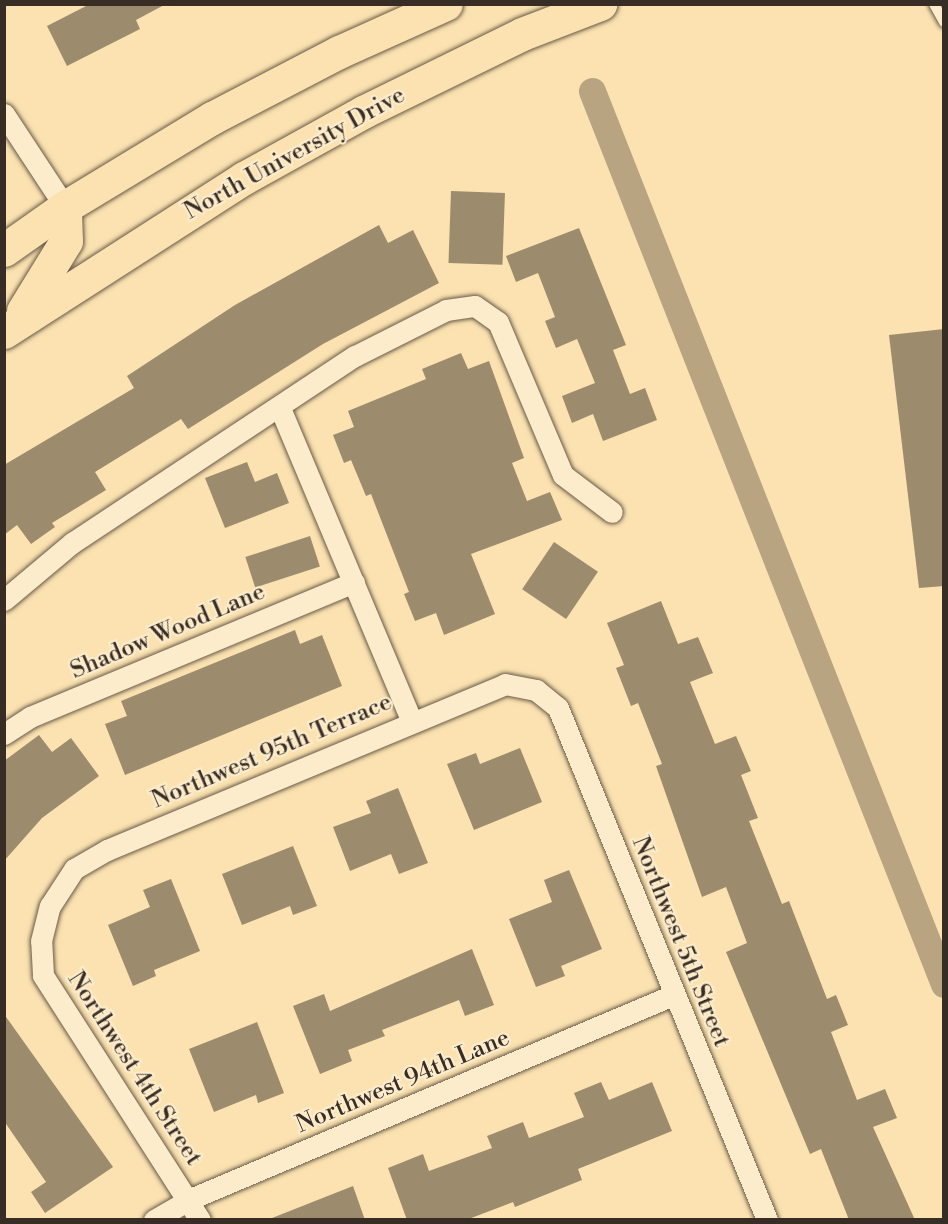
<!DOCTYPE html>
<style>
body{margin:0}
#map{position:relative;width:948px;height:1224px;overflow:hidden;background:#fbe2b0;font-family:"Libre Bodoni",serif}
div>[style]{position:absolute}
[style*='--x']{left:calc(var(--x)*1px);top:calc(var(--y)*1px);width:calc(var(--w)*1px);rotate:calc(var(--a)*1deg)}
.canal>*{height:27px;margin:-13.5px;padding:0 13.5px;transform-origin:13.5px;border-radius:13.5px;background:#b9a481}
.building>*{inset:0;background:#9d8b6d;transform-origin:0 0}
.roads{filter:drop-shadow(0 0 2px #695a48) drop-shadow(0 0 2px #695a48)}
.lane>*{height:10px;margin:-5px;padding:0 5px;transform-origin:5px;border-radius:5px;background:#fceccc}
.street>*{height:21px;margin:-10.5px;padding:0 10.5px;transform-origin:10.5px;border-radius:10.5px;background:#fceccc}
.primary>*{height:33px;margin:-16.5px;padding:0 16.5px;transform-origin:16.5px;border-radius:16.5px;background:#fbe2b0}
span{translate:-50% -50%;white-space:nowrap;text-align:center;line-height:1.15;-webkit-text-stroke:4.5px #fceccc;paint-order:stroke}
.street-label{font-size:24px;color:#382d25}
.frame{position:absolute;inset:0;border:6px solid #382d25;pointer-events:none}
</style>
<div id="map">
<div class="canal">
<i style="--x:592;--y:91;--w:960;--a:68.49"></i>
</div>
<div class="building">
<i style="clip-path:polygon(90px 4px,166px 4px,136px 20px,140px 29px,67px 66px,47px 26px)"></i>
<i style="left:451px;top:191px;width:54px;height:72px;rotate:2deg"></i>
<i style="clip-path:polygon(379px 225px,388px 243px,413px 230px,439px 283px,323px 344px,188px 429px,181px 419px,95px 472px,106px 490px,52px 523px,55px 527px,31px 544px,17px 525px,4px 535px,4px 465px,134px 388px,127px 376px,235px 305px)"></i>
<i style="clip-path:polygon(579px 228px,626px 345px,613px 350px,630px 394px,645px 388px,657px 420px,603px 441px,593px 414px,572px 423px,562px 396px,595px 383px,577px 339px,556px 348px,545px 321px,555px 317px,538px 273px,516px 282px,506px 256px)"></i>
<i style="clip-path:polygon(944px 329px,944px 586px,919px 588px,889px 335px)"></i>
<i style="clip-path:polygon(461px 353px,468px 369px,489px 361px,524px 458px,512px 463px,527px 501px,550px 492px,562px 520px,471px 554px,495px 614px,444px 635px,436px 613px,415px 621px,404px 594px,409px 592px,371px 494px,366px 496px,351px 460px,344px 463px,333px 435px,354px 427px,348px 411px,426px 379px,422px 369px)"></i>
<i style="clip-path:polygon(247px 462px,255px 482px,277px 473px,289px 503px,225px 528px,205px 478px)"></i>
<i style="left:310px;top:536px;width:32px;height:68px;rotate:72deg"></i>
<i style="left:554px;top:542px;width:53px;height:57px;rotate:34deg"></i>
<i style="clip-path:polygon(661px 601px,678px 644px,698px 637px,713px 673px,690px 682px,715px 744px,736px 736px,751px 771px,741px 775px,758px 818px,749px 821px,782px 904px,789px 901px,827px 999px,836px 995px,848px 1025px,831px 1032px,857px 1100px,885px 1089px,897px 1118px,873px 1127px,915px 1220px,849px 1220px,821px 1149px,810px 1154px,726px 952px,747px 943px,726px 887px,702px 897px,656px 766px,662px 764px,638px 703px,631px 706px,616px 668px,624px 665px,607px 623px)"></i>
<i style="clip-path:polygon(295px 630px,300px 644px,322px 635px,342px 686px,125px 775px,105px 724px,127px 716px,121px 701px)"></i>
<i style="clip-path:polygon(39px 735px,52px 752px,71px 738px,99px 776px,42px 818px,4px 861px,4px 761px)"></i>
<i style="clip-path:polygon(520px 748px,542px 802px,474px 830px,447px 764px,476px 753px,480px 764px)"></i>
<i style="clip-path:polygon(398px 788px,428px 863px,399px 874px,391px 854px,350px 871px,333px 827px,371px 813px,366px 801px)"></i>
<i style="clip-path:polygon(293px 846px,317px 906px,293px 915px,290px 906px,242px 925px,222px 874px)"></i>
<i style="clip-path:polygon(569px 870px,602px 949px,561px 966px,565px 976px,536px 987px,509px 919px,552px 902px,544px 880px)"></i>
<i style="clip-path:polygon(171px 879px,200px 951px,154px 970px,156px 976px,133px 986px,108px 925px,150px 907px,143px 890px)"></i>
<i style="clip-path:polygon(472px 949px,494px 1005px,465px 1016px,459px 1000px,382px 1030px,385px 1036px,348px 1050px,352px 1061px,320px 1074px,293px 1006px,324px 994px,330px 1011px)"></i>
<i style="clip-path:polygon(4px 1014px,113px 1167px,45px 1213px,31px 1192px,46px 1182px,4px 1121px)"></i>
<i style="clip-path:polygon(257px 1022px,284px 1093px,258px 1103px,256px 1095px,214px 1112px,189px 1049px)"></i>
<i style="clip-path:polygon(601px 1082px,609px 1100px,652px 1082px,672px 1131px,578px 1169px,582px 1180px,515px 1207px,513px 1202px,466px 1220px,407px 1220px,388px 1168px,423px 1154px,429px 1171px,492px 1148px,487px 1136px,523px 1122px,529px 1138px,584px 1117px,574px 1093px)"></i>
<i style="clip-path:polygon(353px 1186px,365px 1220px,273px 1220px,272px 1218px)"></i>
</div>
<div class="roads">
<div class="lane">
<i style="--x:934;--y:4;--w:21;--a:61"></i>
</div>
<div class="street">
<i style="--x:4;--y:114;--w:111;--a:56.7"></i>
<i style="--x:280;--y:408;--w:338;--a:67.2"></i>
<i style="--x:4;--y:600;--w:89;--a:-40"></i>
<i style="--x:72;--y:543;--w:339;--a:-33.5"></i>
<i style="--x:355;--y:356;--w:102;--a:-26.8"></i>
<i style="--x:446;--y:310;--w:29;--a:-8"></i>
<i style="--x:475;--y:306;--w:28;--a:35"></i>
<i style="--x:498;--y:322;--w:166;--a:67"></i>
<i style="--x:563;--y:475;--w:61;--a:37.1"></i>
<i style="--x:4;--y:734;--w:31;--a:-33"></i>
<i style="--x:30;--y:717;--w:351;--a:-22.6"></i>
<i style="--x:154;--y:1220;--w:39;--a:-30"></i>
<i style="--x:188;--y:1200;--w:527;--a:-22.91"></i>
<i style="--x:200;--y:1220;--w:291;--a:-122.7"></i>
<i style="--x:43;--y:975;--w:34;--a:-93"></i>
<i style="--x:41;--y:941;--w:36;--a:-76"></i>
<i style="--x:50;--y:906;--w:44;--a:-57"></i>
<i style="--x:74;--y:869;--w:38;--a:-30"></i>
<i style="--x:107;--y:850;--w:431;--a:-22.6"></i>
<i style="--x:505;--y:684;--w:32;--a:11"></i>
<i style="--x:536;--y:690;--w:28;--a:39"></i>
<i style="--x:558;--y:708;--w:553;--a:67.79"></i>
</div>
<div class="primary">
<i style="--x:4;--y:250;--w:75;--a:-35.2"></i>
<i style="--x:65;--y:207;--w:172;--a:-31.2"></i>
<i style="--x:212;--y:118;--w:143;--a:-27.5"></i>
<i style="--x:339;--y:52;--w:117;--a:-24.2"></i>
<i style="--x:23;--y:311;--w:82;--a:-58.4"></i>
<i style="--x:66;--y:241;--w:34;--a:-92"></i>
<i style="--x:4;--y:332;--w:285;--a:-32.7"></i>
<i style="--x:244;--y:178;--w:136;--a:-29"></i>
<i style="--x:363;--y:112;--w:177;--a:-26.1"></i>
<i style="--x:522;--y:34;--w:84;--a:-21"></i>
</div>
</div>
<div class="street-label">
<span style="left:295px;top:154px;rotate:-29deg">North University Drive</span>
<span style="left:168px;top:632px;rotate:-23deg">Shadow Wood Lane</span>
<span style="left:272px;top:752px;rotate:-23deg">Northwest 95th Terrace</span>
<span style="left:680px;top:942px;rotate:68deg">Northwest 5th Street</span>
<span style="left:134px;top:1069px;rotate:57deg">Northwest 4th Street</span>
<span style="left:403px;top:1082px;rotate:-23deg">Northwest 94th Lane</span>
</div>
<div class="frame"></div>
</div>
